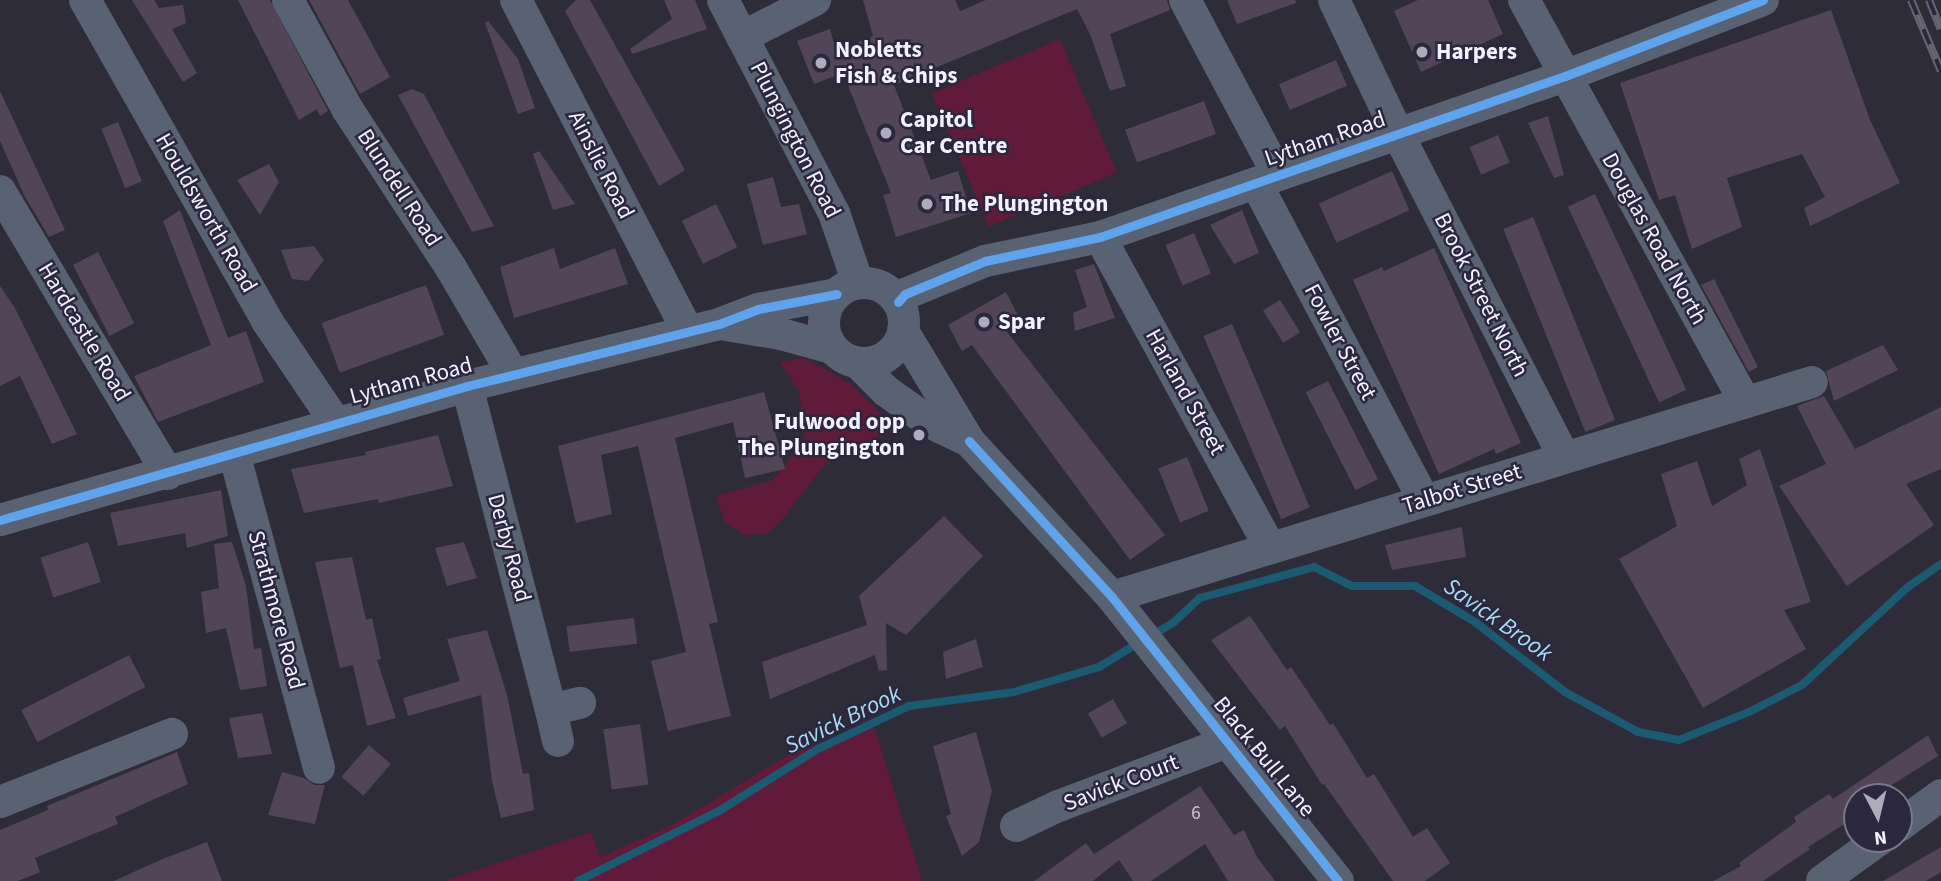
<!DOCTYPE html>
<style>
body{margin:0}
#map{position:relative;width:1941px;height:881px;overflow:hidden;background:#2e2c39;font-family:"Source Sans 3",sans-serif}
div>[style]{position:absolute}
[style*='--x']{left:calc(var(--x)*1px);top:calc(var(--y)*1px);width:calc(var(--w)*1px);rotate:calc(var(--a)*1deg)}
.green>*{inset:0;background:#601a3a;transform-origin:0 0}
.stream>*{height:8px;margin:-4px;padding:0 4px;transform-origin:4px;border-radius:4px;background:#1b5a71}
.building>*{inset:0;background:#524557;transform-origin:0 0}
.minor>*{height:32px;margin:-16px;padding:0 16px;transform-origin:16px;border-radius:16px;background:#596273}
.minor>.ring{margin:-16px;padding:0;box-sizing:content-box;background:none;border:32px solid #596273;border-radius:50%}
.rail>*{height:8px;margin-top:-4px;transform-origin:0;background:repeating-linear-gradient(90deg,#2b273e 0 16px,#646672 0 32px);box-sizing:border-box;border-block:2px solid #646672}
.cycleway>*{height:9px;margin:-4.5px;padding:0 4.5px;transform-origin:4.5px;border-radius:4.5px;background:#60a3ed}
.dots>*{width:19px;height:19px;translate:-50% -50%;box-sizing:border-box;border:4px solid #2b273e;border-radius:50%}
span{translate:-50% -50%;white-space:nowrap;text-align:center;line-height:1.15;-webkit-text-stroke:5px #2b273e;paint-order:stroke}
.number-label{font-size:19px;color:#cbc6d4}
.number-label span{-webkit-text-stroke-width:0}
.poi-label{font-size:23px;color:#f3f1fe;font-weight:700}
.left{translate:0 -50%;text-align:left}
.right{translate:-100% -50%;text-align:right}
.street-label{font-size:23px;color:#f3f1fe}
.water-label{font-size:24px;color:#a7dbf2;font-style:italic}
.north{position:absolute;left:1843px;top:783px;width:70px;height:70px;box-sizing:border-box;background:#2b273e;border:2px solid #7b788b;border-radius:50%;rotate:173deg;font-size:19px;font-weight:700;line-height:28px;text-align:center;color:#f3f1fe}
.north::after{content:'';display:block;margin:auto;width:24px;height:32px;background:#aeacb9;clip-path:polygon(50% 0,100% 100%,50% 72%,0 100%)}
</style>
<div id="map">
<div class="green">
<i style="left:1060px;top:39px;width:145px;height:139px;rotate:67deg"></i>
<i style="clip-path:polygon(804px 358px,851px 384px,896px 429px,824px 465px,782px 520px,766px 534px,743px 535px,725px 522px,716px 496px,773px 480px,805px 439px,799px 391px,780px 362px)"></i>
<i style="clip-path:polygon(873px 723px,922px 881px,444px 881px,591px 832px,600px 857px,670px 826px,789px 755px)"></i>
</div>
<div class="stream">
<i style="--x:1151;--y:636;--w:27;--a:-31"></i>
<i style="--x:1174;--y:622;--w:35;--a:-43"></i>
<i style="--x:1200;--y:598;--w:118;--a:-15.2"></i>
<i style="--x:1314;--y:567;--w:42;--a:26.6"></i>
<i style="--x:1352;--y:586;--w:63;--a:0"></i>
<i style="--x:1415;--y:586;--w:70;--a:31"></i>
<i style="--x:1475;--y:622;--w:114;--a:37.9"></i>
<i style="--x:1565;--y:692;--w:83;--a:28.7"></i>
<i style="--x:1638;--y:732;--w:42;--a:11"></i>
<i style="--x:1679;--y:740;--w:75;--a:-21.8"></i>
<i style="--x:1749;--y:712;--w:59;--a:-27"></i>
<i style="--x:1802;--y:685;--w:144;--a:-42.8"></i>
<i style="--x:1908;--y:587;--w:40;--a:-34.9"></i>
<i style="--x:578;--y:881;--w:157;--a:-26.4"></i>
<i style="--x:719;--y:811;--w:117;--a:-32.1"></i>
<i style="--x:818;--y:749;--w:101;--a:-25.3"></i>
<i style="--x:909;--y:706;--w:106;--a:-7.6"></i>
<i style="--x:1014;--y:692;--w:89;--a:-16.4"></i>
<i style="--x:1099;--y:667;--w:48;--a:-31.4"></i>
</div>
<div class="building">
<i style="clip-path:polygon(132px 0,154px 0,159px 8px,183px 5px,186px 23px,172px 29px,197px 73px,183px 82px)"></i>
<i style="clip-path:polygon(238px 0,270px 0,328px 111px,320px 116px,317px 109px,299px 120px)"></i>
<i style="clip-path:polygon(309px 0,348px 0,390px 77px,360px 94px)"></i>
<i style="clip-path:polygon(576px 0,590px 0,685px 170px,659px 186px,565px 11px)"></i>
<i style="clip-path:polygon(664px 0,695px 0,707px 29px,632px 54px,630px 49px,672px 19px)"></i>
<i style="clip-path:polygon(863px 0,955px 0,960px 11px,986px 0,1167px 0,1170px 10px,1110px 34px,1126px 86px,1110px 91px,1090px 34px,1077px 9px,894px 85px,931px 180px,958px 171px,971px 213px,896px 237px,883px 195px,891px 193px,843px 73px,814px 84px,797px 41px,830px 29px,836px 51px,873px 36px)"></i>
<i style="clip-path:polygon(1227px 0,1295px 0,1296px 3px,1237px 24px)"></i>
<i style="clip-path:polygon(1418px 0,1488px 0,1503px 34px,1421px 72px,1394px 11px)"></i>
<i style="clip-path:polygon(1831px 10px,1870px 120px,1900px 183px,1810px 226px,1804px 208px,1825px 197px,1802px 154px,1727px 178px,1742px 227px,1692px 249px,1675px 195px,1659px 200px,1620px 83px)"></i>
<i style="clip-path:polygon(488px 21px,518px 59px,535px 108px,518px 114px,485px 23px)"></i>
<i style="left:1336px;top:60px;width:28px;height:62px;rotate:67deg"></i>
<i style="clip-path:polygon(412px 89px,424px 94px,494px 226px,472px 232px,398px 95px)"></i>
<i style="clip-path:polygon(0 91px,65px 230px,49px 237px,24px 195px,0 141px)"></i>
<i style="left:1204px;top:101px;width:35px;height:84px;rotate:70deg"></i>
<i style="clip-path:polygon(1548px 116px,1564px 175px,1554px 178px,1528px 123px)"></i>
<i style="left:118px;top:122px;width:64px;height:18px;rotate:68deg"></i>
<i style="left:1498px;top:135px;width:30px;height:31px;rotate:67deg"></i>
<i style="clip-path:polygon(539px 151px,575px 204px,553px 210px,533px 154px)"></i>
<i style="clip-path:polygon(269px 164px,279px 182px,260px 215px,237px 180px)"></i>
<i style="left:1392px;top:171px;width:43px;height:80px;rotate:66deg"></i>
<i style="clip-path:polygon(773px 177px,781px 207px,799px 204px,807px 234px,763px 245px,747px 184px)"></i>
<i style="left:1595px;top:194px;width:216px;height:30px;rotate:65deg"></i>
<i style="left:716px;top:204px;width:48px;height:38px;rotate:64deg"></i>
<i style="clip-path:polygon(180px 210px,228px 338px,246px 331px,264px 382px,158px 422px,134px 376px,211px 345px,163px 221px)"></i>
<i style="clip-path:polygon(1242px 210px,1259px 253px,1234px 264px,1210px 225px)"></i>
<i style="left:1533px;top:217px;width:219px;height:32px;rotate:68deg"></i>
<i style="left:1194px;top:233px;width:44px;height:31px;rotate:67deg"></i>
<i style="clip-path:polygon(314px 246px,324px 260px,308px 281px,292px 279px,281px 250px)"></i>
<i style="clip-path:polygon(554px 248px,560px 269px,615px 248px,628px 284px,514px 318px,500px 267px)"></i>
<i style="clip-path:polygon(1434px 248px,1521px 443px,1496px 454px,1494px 449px,1439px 474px,1353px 280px,1382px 267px,1384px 271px)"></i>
<i style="left:98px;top:252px;width:80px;height:28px;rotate:63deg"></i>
<i style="clip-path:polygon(1094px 264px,1115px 318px,1075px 331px,1073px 313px,1087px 307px,1075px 270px)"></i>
<i style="clip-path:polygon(1714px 279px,1758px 367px,1749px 372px,1701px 285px)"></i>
<i style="left:426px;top:285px;width:53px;height:111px;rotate:70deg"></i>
<i style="clip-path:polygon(0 286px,15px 308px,77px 434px,52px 444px,20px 376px,0 386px)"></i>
<i style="clip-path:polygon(1006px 292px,1020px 319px,1004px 328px,1165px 535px,1130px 560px,972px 345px,962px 351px,948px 325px)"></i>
<i style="left:1280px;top:300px;width:38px;height:20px;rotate:58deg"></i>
<i style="left:1232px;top:324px;width:199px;height:31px;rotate:67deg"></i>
<i style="clip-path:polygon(1883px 345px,1898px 370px,1834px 401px,1826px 371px)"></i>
<i style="left:1328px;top:381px;width:110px;height:25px;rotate:63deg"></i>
<i style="clip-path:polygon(764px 392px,785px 469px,745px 478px,733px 422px,675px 438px,718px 622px,709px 624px,731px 716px,668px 731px,651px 661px,686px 652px,638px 446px,601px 455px,612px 514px,576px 523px,558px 446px)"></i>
<i style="clip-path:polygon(1824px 396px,1855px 449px,1941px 407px,1941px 469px,1906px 484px,1934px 525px,1847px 586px,1779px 486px,1826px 464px,1797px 406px)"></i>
<i style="clip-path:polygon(438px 435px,453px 486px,379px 503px,378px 499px,304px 513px,291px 469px,366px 455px,365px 452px)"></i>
<i style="clip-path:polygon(1760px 449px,1811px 602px,1784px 610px,1806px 649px,1703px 708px,1619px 559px,1677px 526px,1661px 474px,1697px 461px,1712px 506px,1747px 485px,1739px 459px)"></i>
<i style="left:1187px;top:457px;width:58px;height:31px;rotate:68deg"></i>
<i style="clip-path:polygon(221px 490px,228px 536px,187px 548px,185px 533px,118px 546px,110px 513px)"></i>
<i style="clip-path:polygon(944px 516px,983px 556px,906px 635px,886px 623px,887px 670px,879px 671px,875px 655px,770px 699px,762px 662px,867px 625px,859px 596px)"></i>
<i style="clip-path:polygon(1462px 527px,1466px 557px,1392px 570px,1385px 545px)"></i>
<i style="left:88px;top:542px;width:42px;height:50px;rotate:72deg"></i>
<i style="clip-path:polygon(232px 542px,246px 586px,254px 649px,261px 648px,267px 686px,240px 690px,226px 628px,206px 633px,201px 592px,219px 588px,214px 544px)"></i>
<i style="clip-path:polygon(464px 542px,477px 578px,447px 586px,435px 548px)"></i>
<i style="clip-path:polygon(352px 557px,366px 620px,372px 618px,381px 659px,377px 660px,396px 718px,367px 726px,353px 665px,340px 668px,315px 562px)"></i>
<i style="clip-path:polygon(1250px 616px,1287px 670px,1291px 667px,1330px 725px,1333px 723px,1367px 778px,1374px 774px,1413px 837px,1427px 828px,1450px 863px,1425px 881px,1393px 881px,1324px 784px,1322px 785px,1285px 726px,1280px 730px,1211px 640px)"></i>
<i style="left:634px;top:618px;width:26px;height:68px;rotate:83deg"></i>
<i style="clip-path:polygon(487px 630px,507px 695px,523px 774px,529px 773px,534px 810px,501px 818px,492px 781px,481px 695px,408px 716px,403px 698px,460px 681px,447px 639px)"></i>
<i style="clip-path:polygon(976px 639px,983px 667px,946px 679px,943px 652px)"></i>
<i style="left:129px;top:655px;width:36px;height:121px;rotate:63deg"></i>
<i style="left:1113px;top:699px;width:28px;height:29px;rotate:60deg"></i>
<i style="clip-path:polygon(262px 713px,272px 754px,238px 758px,229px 718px)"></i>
<i style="left:640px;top:724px;width:61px;height:37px;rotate:82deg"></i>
<i style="clip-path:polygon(976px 732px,992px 791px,979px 842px,962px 856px,946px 816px,951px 814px,933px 746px)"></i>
<i style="clip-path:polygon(1928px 735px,1938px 756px,1890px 786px,1893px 789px,1881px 797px,1857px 797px,1857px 816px,1808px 847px,1810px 849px,1763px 881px,1713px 881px,1741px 866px,1739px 863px,1796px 822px,1794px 817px,1829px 794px,1833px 799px)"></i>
<i style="left:369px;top:745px;width:29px;height:42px;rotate:41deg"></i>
<i style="clip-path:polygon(177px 752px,188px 784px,115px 817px,118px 824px,35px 858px,40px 872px,18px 881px,0 881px,0 830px,48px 810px,47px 806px)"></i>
<i style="clip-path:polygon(282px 772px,304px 778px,314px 785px,325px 785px,315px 824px,268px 815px)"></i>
<i style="clip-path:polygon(1200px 786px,1234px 835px,1244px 830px,1257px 857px,1275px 881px,1228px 881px,1205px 844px,1151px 881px,1133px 881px,1119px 860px,1093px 881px,1034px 881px,1086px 843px,1094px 854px)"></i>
<i style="clip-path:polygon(207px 842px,222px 881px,114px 881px,160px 860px)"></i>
<i style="clip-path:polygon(1941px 847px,1941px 872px,1926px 881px,1883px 881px)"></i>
</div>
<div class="minor">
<i style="--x:85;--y:0;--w:369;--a:60.4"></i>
<i style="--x:267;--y:321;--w:122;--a:56"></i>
<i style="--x:288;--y:0;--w:125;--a:61.4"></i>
<i style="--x:348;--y:110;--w:189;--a:56.9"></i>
<i style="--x:451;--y:268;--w:123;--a:59.7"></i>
<i style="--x:516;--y:0;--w:372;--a:62.6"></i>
<i style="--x:723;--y:0;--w:240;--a:62.5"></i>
<i style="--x:834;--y:213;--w:74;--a:71.1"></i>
<i style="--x:1185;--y:0;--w:198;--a:62"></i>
<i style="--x:1334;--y:0;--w:148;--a:64.5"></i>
<i style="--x:1398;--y:134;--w:363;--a:62.8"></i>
<i style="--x:1524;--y:0;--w:457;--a:61.2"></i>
<i style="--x:742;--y:37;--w:82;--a:-26.9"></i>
<i style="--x:1256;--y:183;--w:359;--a:62.1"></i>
<i style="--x:0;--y:191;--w:329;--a:59.3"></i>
<i style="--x:1100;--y:237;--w:354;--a:61.3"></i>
<i class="ring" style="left:824px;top:283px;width:48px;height:48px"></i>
<i style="--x:898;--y:302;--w:11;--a:-49"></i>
<i style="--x:905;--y:294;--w:87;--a:-22.4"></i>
<i style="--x:985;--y:261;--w:117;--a:-11.8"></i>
<i style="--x:1100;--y:237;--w:492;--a:-19.1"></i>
<i style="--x:1565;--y:76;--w:212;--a:-21"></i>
<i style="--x:720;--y:324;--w:62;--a:9.3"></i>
<i style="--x:781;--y:334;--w:53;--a:15.4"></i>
<i style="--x:903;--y:331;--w:128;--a:59"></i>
<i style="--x:969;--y:441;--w:212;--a:47.5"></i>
<i style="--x:1112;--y:597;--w:363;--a:51.5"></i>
<i style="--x:858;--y:363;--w:40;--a:45"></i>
<i style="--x:886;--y:391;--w:55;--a:35.4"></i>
<i style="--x:931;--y:423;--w:42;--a:25.3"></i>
<i style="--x:467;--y:386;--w:335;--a:75.5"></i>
<i style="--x:234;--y:453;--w:326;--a:74.9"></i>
<i style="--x:0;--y:520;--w:486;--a:-16"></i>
<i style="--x:467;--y:386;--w:260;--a:-13.8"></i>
<i style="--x:719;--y:324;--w:42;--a:-21"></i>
<i style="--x:758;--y:309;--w:80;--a:-10.8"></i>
<i style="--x:1112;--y:597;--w:732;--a:-17.07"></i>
<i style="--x:558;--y:741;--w:32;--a:-103"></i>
<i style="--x:551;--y:710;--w:30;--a:-14"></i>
<i style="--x:0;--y:802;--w:185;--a:-21.6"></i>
<i style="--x:1016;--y:826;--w:44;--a:-25.4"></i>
<i style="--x:1056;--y:807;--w:183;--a:-20.8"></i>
<i style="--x:1899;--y:826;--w:52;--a:-36.4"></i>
<i style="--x:1822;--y:881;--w:72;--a:-35.9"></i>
</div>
<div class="rail">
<i style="--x:1911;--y:0;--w:77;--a:67.1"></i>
<i style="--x:1929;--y:0;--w:31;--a:68"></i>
</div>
<div class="cycleway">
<i style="--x:898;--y:302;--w:11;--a:-49"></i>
<i style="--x:905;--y:294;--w:87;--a:-22.4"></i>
<i style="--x:985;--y:261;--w:117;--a:-11.8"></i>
<i style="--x:1100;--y:237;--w:492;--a:-19.1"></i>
<i style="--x:1565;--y:76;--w:212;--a:-21"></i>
<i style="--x:969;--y:441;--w:212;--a:47.5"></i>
<i style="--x:1112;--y:597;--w:363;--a:51.5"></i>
<i style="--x:0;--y:520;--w:486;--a:-16"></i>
<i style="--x:467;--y:386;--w:260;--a:-13.8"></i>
<i style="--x:719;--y:324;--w:42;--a:-21"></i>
<i style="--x:758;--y:309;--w:80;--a:-10.8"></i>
</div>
<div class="dots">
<i style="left:1422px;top:52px;background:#aeacb9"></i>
<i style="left:821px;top:63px;background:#aeacb9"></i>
<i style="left:886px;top:133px;background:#aeacb9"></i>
<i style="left:927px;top:204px;background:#aeacb9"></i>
<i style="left:984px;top:322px;background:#aeacb9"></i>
<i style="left:919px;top:435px;background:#aeacb9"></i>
</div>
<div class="number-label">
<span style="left:1196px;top:814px">6</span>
</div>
<div class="poi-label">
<span class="left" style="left:835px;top:63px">Nobletts<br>Fish &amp; Chips</span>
<span class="left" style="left:1436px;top:52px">Harpers</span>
<span class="left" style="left:900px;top:133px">Capitol<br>Car Centre</span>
<span class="left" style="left:941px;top:204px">The Plungington</span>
<span class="left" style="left:998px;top:322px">Spar</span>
<span class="right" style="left:905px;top:435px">Fulwood opp<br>The Plungington</span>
</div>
<div class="street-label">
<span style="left:1325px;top:139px;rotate:-19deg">Lytham Road</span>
<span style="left:795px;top:140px;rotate:63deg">Plungington Road</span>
<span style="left:601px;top:165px;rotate:63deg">Ainslie Road</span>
<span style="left:399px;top:188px;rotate:57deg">Blundell Road</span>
<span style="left:206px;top:213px;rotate:60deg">Houldsworth Road</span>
<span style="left:1654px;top:239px;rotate:61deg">Douglas Road North</span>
<span style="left:1481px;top:295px;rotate:63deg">Brook Street North</span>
<span style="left:84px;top:332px;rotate:59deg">Hardcastle Road</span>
<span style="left:1340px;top:342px;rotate:62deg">Fowler Street</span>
<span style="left:411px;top:381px;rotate:-15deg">Lytham Road</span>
<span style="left:1185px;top:392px;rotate:61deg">Harland Street</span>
<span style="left:1462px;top:489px;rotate:-17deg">Talbot Street</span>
<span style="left:509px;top:548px;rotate:75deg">Derby Road</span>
<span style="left:276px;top:610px;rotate:75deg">Strathmore Road</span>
<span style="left:1264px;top:757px;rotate:51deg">Black Bull Lane</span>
<span style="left:1121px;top:783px;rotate:-21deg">Savick Court</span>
</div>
<div class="water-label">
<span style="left:1498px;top:620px;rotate:35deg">Savick Brook</span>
<span style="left:843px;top:720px;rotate:-26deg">Savick Brook</span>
</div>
<div class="north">N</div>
</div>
